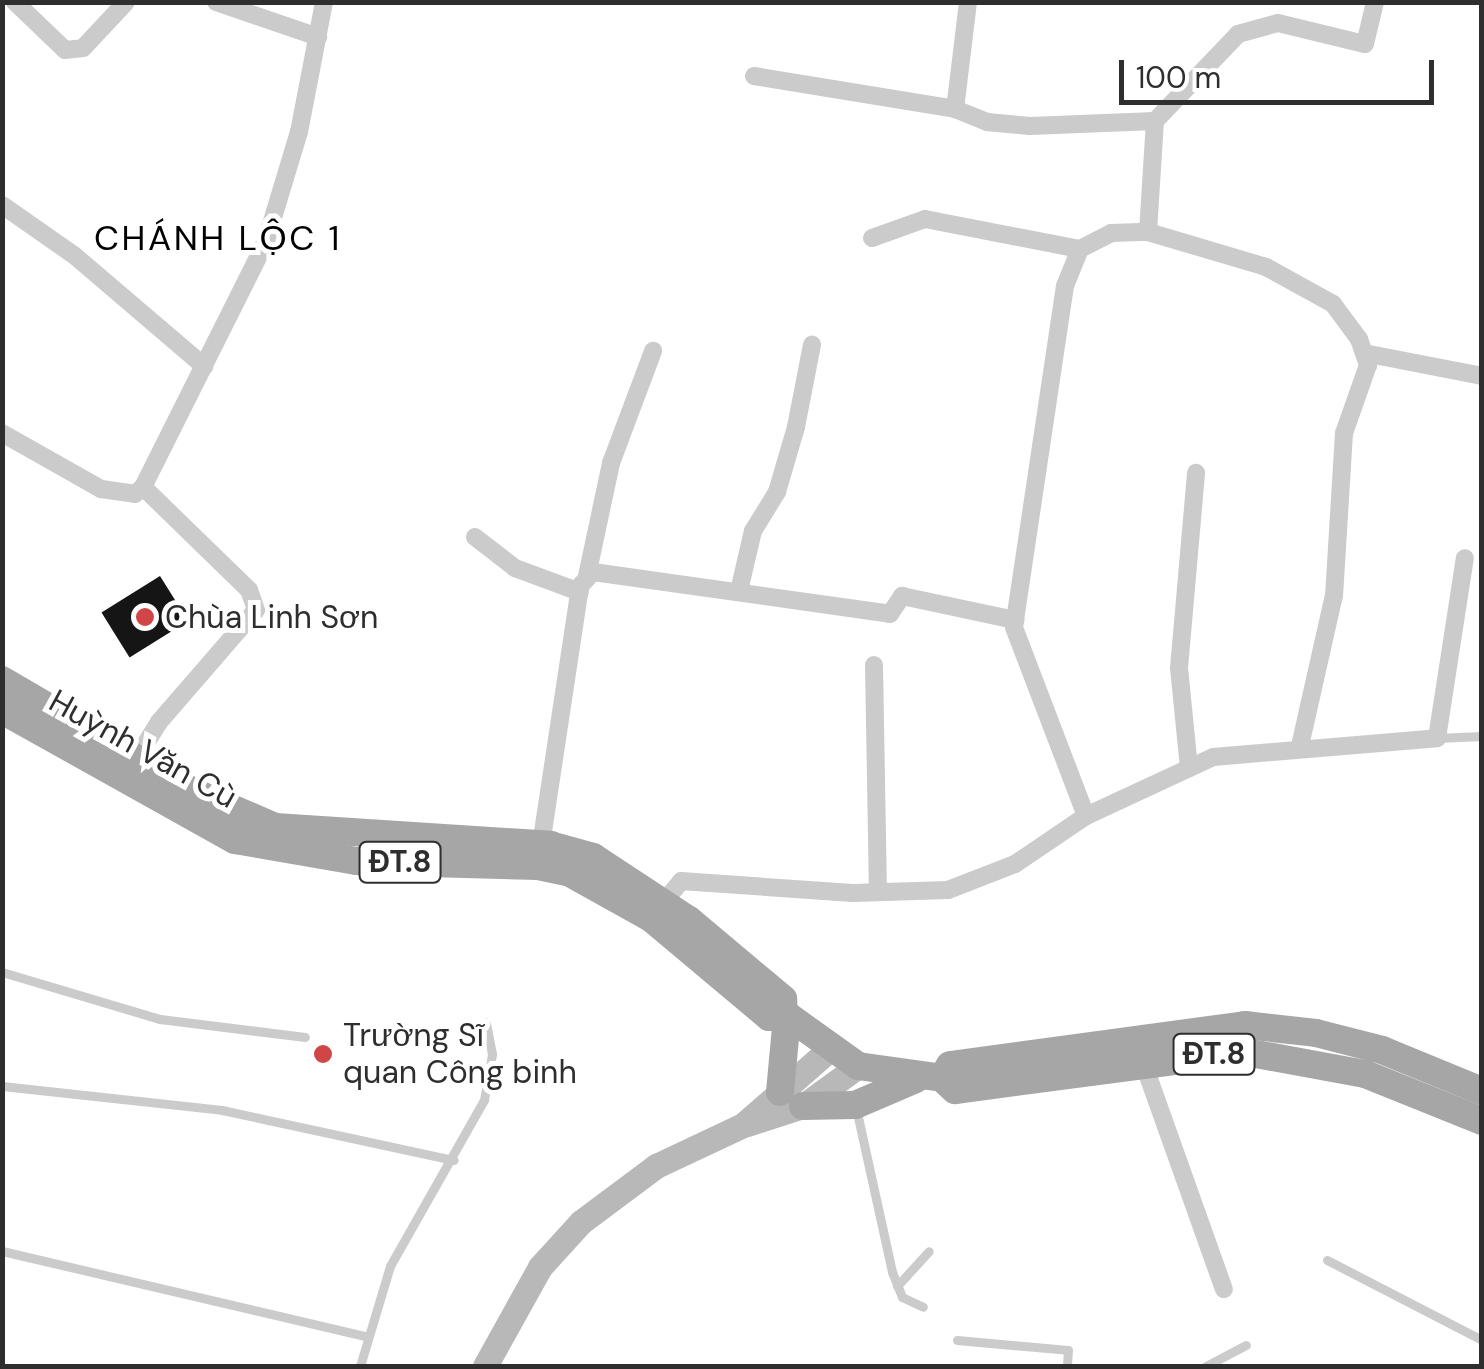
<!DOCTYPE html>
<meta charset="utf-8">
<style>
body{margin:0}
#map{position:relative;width:1484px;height:1369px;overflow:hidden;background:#fff;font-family:"DM Sans",sans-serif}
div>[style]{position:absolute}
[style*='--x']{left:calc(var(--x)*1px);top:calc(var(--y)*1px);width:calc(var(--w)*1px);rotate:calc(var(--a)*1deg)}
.building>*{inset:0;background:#151515;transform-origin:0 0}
.lane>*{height:9px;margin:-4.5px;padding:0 4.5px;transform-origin:4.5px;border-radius:4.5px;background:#cbcbcb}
.street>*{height:18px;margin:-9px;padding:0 9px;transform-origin:9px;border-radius:9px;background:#cbcbcb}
.secondary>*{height:25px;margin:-12.5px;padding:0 12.5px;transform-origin:12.5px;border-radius:12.5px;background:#b8b8b8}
.primary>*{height:28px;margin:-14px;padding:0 14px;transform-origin:14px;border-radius:14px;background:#a6a6a6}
.dots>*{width:28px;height:28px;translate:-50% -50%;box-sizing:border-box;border:5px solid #fff;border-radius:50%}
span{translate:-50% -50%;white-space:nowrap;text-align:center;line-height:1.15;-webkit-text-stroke:10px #fff;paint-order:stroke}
.shield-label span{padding:2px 8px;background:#fff;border:2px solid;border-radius:8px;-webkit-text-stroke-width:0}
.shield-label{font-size:30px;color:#2e2e2e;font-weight:700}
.poi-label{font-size:32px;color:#2e2e2e}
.left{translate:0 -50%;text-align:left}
.street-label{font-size:32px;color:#2e2e2e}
.neighbourhood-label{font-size:35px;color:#000;letter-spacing:2.5px}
.frame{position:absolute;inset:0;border:5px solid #2e2e2e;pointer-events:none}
.scale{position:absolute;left:1119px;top:60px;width:315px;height:45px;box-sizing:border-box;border:5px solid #2e2e2e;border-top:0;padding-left:12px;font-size:30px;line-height:35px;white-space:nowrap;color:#2e2e2e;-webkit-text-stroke:8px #fff;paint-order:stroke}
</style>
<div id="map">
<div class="building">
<i style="left:160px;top:576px;width:53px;height:69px;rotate:58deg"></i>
</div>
<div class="lane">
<i style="--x:1437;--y:738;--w:45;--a:-2.5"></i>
<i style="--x:2;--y:972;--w:165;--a:16.6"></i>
<i style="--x:160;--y:1019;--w:146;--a:7.1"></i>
<i style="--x:2;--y:1086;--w:221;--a:6.2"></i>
<i style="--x:222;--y:1110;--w:237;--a:12.2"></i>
<i style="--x:856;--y:1108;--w:168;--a:77.6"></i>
<i style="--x:892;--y:1272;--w:27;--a:68"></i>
<i style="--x:902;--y:1297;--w:23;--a:25"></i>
<i style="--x:2;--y:1251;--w:373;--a:13.2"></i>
<i style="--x:1327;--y:1260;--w:174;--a:27.3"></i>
<i style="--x:897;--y:1286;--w:47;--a:-47.6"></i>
<i style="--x:957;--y:1340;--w:111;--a:5.1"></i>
<i style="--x:1068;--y:1350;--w:16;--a:94"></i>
<i style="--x:360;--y:1366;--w:104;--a:-73.3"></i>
<i style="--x:390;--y:1266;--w:191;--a:-60.5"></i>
<i style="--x:484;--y:1100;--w:47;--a:-80.1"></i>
<i style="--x:492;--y:1054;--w:32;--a:-101"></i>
<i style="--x:1206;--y:1366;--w:45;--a:-27.7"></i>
</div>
<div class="street">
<i style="--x:15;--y:2;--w:69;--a:43.8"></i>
<i style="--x:65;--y:50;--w:18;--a:-6"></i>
<i style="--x:83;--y:48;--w:63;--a:-46.9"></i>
<i style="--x:216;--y:2;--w:108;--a:18.9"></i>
<i style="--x:968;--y:2;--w:108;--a:96.9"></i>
<i style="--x:955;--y:109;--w:35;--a:22"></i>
<i style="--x:987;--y:122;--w:43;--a:5.3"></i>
<i style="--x:1030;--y:126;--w:125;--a:-2.3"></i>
<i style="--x:754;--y:76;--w:204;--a:9.3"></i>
<i style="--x:2;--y:205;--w:89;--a:34.9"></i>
<i style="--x:75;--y:256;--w:170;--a:40.5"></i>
<i style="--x:1148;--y:232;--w:111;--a:-86.4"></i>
<i style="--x:1155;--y:121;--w:120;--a:-46.3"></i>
<i style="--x:1238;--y:34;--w:41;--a:-15.4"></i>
<i style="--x:1278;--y:23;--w:89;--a:13.6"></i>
<i style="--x:1365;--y:44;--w:43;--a:-76.6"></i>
<i style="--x:872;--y:238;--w:56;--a:-19.7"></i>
<i style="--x:925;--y:219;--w:158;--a:11"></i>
<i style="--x:1364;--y:353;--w:120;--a:11"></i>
<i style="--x:2;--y:433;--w:114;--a:29.5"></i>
<i style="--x:101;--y:489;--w:34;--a:8"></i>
<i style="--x:135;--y:494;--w:11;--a:-41"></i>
<i style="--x:475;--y:537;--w:51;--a:37.8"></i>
<i style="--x:515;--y:568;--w:69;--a:20.3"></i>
<i style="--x:587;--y:576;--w:116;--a:-78"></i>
<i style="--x:611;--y:463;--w:120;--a:-69.4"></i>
<i style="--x:739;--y:591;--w:62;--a:-76.9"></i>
<i style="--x:753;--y:531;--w:46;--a:-58.4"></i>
<i style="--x:777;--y:492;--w:68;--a:-73.7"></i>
<i style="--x:796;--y:427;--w:84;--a:-79"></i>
<i style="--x:874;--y:665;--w:227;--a:89"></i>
<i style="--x:136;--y:759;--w:44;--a:-58.1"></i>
<i style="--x:159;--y:722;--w:148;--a:-49.1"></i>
<i style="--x:256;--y:610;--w:21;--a:-109"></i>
<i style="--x:249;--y:590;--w:148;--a:-135.8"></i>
<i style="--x:143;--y:487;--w:275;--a:-63.4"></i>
<i style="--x:266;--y:241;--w:114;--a:-73.2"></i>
<i style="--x:299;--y:132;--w:132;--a:-79.1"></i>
<i style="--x:1189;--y:768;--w:100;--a:-95.7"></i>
<i style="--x:1179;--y:668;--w:196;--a:-85"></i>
<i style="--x:1086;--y:816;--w:202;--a:-110.9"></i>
<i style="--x:1014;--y:627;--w:345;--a:-81.5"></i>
<i style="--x:1065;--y:286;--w:40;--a:-68"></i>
<i style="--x:1080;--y:249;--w:35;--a:-27"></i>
<i style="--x:1111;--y:233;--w:37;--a:-2"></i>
<i style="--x:1148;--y:232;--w:123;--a:16.5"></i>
<i style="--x:1266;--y:267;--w:77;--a:28.9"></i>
<i style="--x:1333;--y:304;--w:44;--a:53.4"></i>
<i style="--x:1359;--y:339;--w:28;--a:71"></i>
<i style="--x:1368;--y:365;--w:72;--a:109.4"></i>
<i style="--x:1344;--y:433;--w:162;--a:93.5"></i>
<i style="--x:1334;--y:595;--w:155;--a:102.7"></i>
<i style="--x:541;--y:845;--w:262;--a:-81.4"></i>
<i style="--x:580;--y:586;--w:19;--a:-47"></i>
<i style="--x:593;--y:572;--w:300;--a:8"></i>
<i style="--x:890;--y:614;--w:22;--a:-56"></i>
<i style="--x:902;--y:596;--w:116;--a:12"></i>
<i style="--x:657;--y:910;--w:38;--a:-50"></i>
<i style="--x:681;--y:881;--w:172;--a:4"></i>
<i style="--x:853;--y:893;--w:95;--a:-1.8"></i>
<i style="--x:948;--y:890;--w:72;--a:-21.2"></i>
<i style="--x:1015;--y:864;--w:86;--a:-34.1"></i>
<i style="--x:1086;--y:816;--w:140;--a:-24.9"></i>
<i style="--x:1213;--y:757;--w:225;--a:-4.8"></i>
<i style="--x:1437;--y:738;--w:182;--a:-81.2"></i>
<i style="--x:1143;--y:1062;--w:241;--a:70.4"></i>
</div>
<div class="secondary">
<i style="--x:747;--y:1124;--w:59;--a:-17.8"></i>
<i style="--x:803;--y:1106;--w:68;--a:-36"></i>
<i style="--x:485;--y:1366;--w:113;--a:-60.9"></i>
<i style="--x:540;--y:1267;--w:61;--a:-47.7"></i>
<i style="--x:581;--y:1222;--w:94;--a:-36.7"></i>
<i style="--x:656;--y:1166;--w:96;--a:-25.2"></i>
<i style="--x:743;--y:1125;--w:118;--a:-41.2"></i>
</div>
<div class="primary">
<i style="--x:2;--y:680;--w:220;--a:30.3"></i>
<i style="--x:192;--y:791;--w:90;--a:23.4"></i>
<i style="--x:275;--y:827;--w:276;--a:3.7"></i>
<i style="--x:550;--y:845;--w:45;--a:15.6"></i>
<i style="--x:593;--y:857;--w:115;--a:33.3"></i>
<i style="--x:689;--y:920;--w:123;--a:40"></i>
<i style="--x:783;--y:999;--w:14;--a:86"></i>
<i style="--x:2;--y:710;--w:267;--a:29.2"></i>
<i style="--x:235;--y:840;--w:123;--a:9.8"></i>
<i style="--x:356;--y:861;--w:182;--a:1.6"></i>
<i style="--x:538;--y:866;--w:33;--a:12"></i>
<i style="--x:570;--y:873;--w:93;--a:29.1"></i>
<i style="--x:651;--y:918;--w:154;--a:40"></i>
<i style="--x:769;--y:1017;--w:16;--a:-15"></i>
<i style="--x:784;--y:1013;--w:91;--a:35.6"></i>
<i style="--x:858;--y:1066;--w:85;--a:8.1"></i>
<i style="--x:942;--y:1078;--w:18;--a:43"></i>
<i style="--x:955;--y:1090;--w:292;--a:-7.5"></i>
<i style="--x:1245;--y:1052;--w:122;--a:10.4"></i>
<i style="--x:1365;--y:1074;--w:126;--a:21.9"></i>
<i style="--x:942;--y:1078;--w:15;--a:-58"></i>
<i style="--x:950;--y:1065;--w:298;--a:-7.7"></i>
<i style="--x:1245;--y:1025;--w:71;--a:6.4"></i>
<i style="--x:1316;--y:1033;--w:68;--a:14.4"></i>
<i style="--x:1382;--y:1050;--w:108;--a:22.3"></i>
<i style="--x:780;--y:1092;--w:76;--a:-84.7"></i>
<i style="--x:803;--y:1106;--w:52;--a:-1.1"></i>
<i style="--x:855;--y:1105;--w:66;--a:-23.1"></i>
</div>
<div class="dots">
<i style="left:145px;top:617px;background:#d04647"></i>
<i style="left:323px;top:1054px;background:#d04647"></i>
</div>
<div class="shield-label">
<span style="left:400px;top:862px">ĐT.8</span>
<span style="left:1214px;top:1054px">ĐT.8</span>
</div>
<div class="poi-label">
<span class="left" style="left:165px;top:617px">Chùa Linh Sơn</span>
<span class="left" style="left:343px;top:1054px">Trường Sĩ<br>quan Công binh</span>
</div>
<div class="street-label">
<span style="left:143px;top:749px;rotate:29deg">Huỳnh Văn Cù</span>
</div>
<div class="neighbourhood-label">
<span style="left:218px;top:238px">CHÁNH LỘC 1</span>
</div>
<div class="frame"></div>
<div class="scale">100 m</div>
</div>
